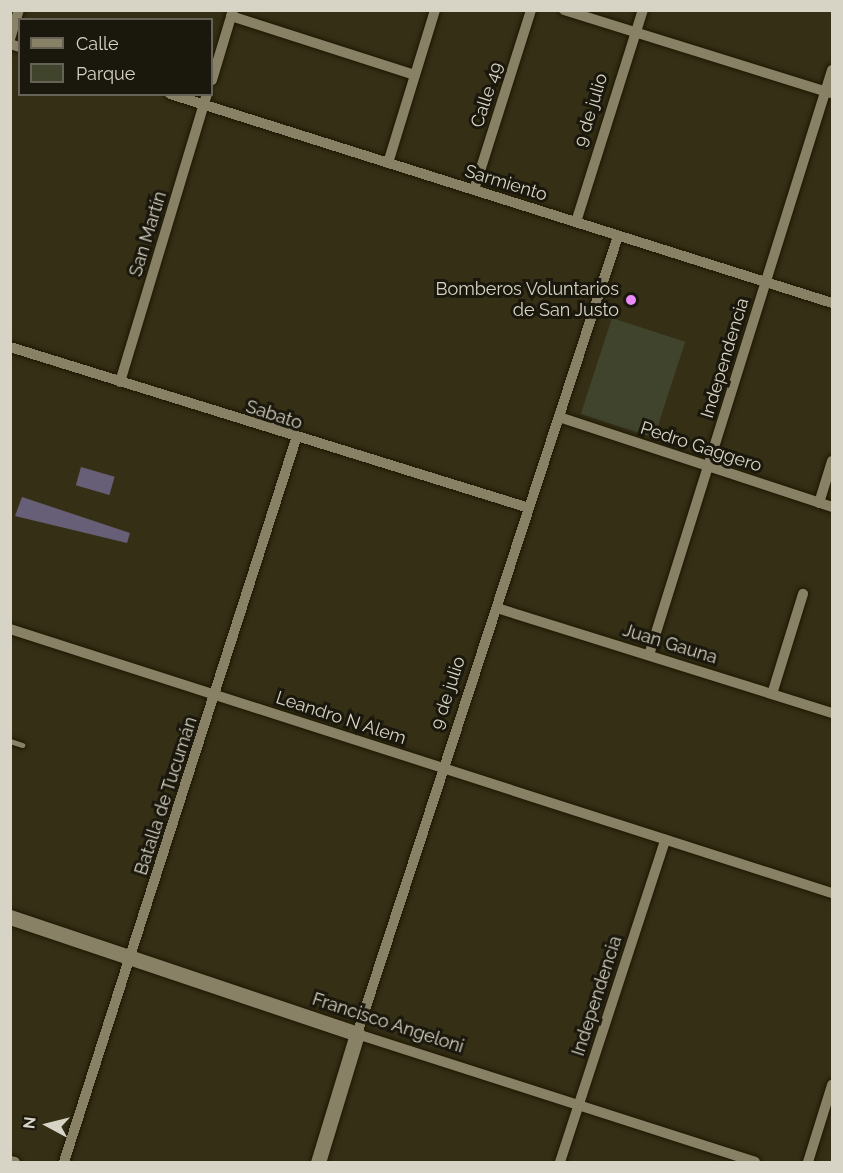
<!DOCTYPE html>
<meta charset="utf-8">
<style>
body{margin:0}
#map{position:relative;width:843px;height:1173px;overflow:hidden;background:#352f16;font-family:Raleway,sans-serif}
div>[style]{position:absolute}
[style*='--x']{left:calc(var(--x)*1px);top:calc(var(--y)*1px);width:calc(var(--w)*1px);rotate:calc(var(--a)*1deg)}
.green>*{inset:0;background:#41442c;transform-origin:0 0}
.building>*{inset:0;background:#675e77;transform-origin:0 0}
.roads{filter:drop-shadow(0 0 2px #1d1700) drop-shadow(0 0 2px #1d1700)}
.lane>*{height:5px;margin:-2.5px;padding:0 2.5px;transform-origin:2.5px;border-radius:2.5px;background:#888165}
.street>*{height:10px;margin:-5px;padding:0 5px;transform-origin:5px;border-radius:5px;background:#888165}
.secondary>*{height:15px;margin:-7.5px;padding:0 7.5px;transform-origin:7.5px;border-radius:7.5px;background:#888165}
.dots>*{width:16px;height:16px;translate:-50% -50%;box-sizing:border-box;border:3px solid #1a170c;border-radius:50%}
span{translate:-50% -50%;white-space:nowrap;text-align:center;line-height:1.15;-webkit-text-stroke:6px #1a170c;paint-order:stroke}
.street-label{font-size:18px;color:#d8d4c5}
.poi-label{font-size:18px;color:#d8d4c5}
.right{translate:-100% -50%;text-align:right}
.frame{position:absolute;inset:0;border:12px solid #d8d4c5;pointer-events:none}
.legend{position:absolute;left:18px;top:18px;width:195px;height:78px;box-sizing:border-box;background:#1a170c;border:2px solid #666356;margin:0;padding:8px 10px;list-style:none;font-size:18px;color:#d8d4c5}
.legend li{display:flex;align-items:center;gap:12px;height:30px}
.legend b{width:30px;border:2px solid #666356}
.north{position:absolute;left:18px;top:1095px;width:60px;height:60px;-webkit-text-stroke:4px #1a170c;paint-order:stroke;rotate:277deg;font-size:16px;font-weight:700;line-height:24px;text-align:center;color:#d8d4c5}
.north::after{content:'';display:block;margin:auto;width:21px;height:27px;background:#d8d4c5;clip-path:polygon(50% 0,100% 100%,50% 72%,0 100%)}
</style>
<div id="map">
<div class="green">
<i style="left:612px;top:318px;width:77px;height:101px;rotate:18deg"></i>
</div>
<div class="building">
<i style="left:81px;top:467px;width:35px;height:19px;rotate:16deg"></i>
<i style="clip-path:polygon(22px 497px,130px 533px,127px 543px,15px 516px)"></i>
</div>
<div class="roads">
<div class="lane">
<i style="--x:10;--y:741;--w:13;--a:18"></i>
</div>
<div class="street">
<i style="--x:564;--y:10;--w:279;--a:17.3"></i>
<i style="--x:231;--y:16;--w:193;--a:17.8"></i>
<i style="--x:10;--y:39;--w:30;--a:-73"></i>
<i style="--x:10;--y:44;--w:10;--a:17"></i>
<i style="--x:212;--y:80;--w:73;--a:-73.3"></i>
<i style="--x:170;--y:94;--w:694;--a:17.52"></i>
<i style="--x:388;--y:163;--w:160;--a:-72.9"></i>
<i style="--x:474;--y:190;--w:189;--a:-72.4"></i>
<i style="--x:576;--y:222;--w:222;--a:-72.5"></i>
<i style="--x:618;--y:236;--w:840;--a:108.11"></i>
<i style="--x:357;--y:1034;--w:418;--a:17.8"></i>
<i style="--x:10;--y:347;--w:543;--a:17.23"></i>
<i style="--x:120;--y:382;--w:301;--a:-73.2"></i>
<i style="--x:559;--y:417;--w:287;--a:18.2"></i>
<i style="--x:819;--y:503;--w:44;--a:-72.8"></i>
<i style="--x:497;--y:608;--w:351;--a:17.4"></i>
<i style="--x:10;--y:629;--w:863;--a:17.81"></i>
<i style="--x:649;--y:655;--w:613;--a:-72.63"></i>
<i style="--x:772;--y:694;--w:105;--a:-72.8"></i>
<i style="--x:10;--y:1161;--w:5;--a:11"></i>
<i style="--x:64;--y:1162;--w:759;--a:-72.21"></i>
<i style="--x:560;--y:1162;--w:339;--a:-71.9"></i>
<i style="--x:808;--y:1162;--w:81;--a:-72.7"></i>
</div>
<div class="secondary">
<i style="--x:10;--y:917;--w:366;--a:18.6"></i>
<i style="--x:357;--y:1034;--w:134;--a:106.9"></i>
</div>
</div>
<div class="dots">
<i style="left:631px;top:300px;background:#ec8cfb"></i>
</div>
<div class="street-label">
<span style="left:487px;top:95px;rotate:-72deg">Calle 49</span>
<span style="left:591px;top:110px;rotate:-73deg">9 de julio</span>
<span style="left:506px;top:183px;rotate:17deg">Sarmiento</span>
<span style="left:148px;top:234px;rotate:-73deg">San Martín</span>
<span style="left:725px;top:358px;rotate:-73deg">Independencia</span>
<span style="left:274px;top:415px;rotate:18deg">Sabato</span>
<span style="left:701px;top:447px;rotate:18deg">Pedro Gaggero</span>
<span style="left:670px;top:644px;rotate:17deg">Juan Gauna</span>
<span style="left:448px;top:693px;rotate:-72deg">9 de julio</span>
<span style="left:341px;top:718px;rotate:18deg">Leandro N Alem</span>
<span style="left:166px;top:796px;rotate:-72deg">Batalla de Tucumán</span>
<span style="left:597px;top:996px;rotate:-72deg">Independencia</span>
<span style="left:388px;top:1023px;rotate:18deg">Francisco Angeloni</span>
</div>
<div class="poi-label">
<span class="right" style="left:619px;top:300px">Bomberos Voluntarios<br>de San Justo</span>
</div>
<div class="frame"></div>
<ul class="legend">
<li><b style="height:8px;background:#888165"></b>Calle</li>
<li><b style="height:16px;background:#41442c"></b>Parque</li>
</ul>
<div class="north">N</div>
</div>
